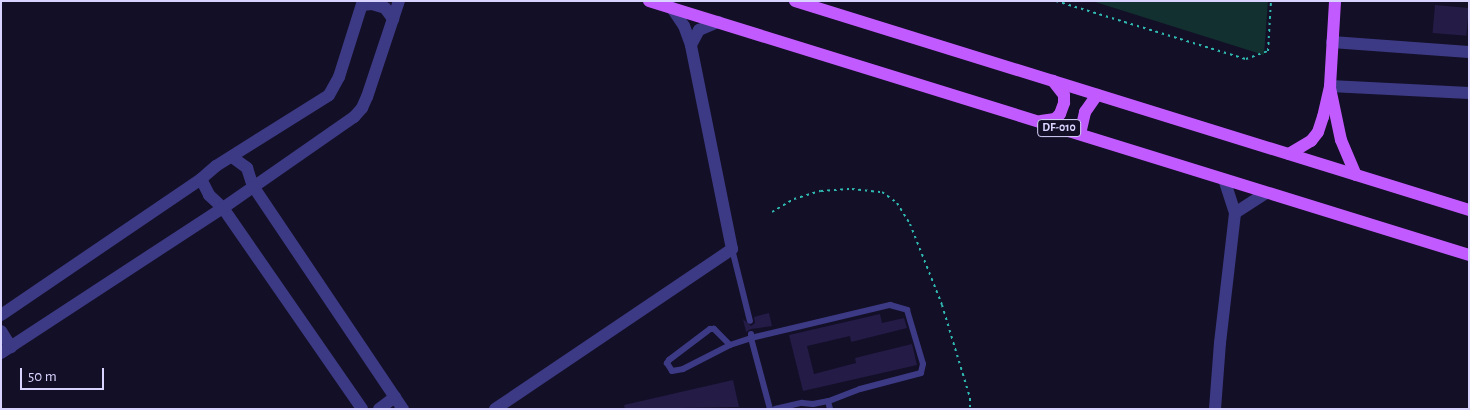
<!DOCTYPE html>
<style>
body{margin:0}
#map{position:relative;width:1470px;height:410px;overflow:hidden;background:#130f26;font-family:"Alegreya Sans",sans-serif}
div>[style]{position:absolute}
[style*='--x']{left:calc(var(--x)*1px);top:calc(var(--y)*1px);width:calc(var(--w)*1px);rotate:calc(var(--a)*1deg)}
.green>*{inset:0;background:#12302f}
.building>*{inset:0;background:#241b47;transform-origin:0 0}
.path>*{height:2px;margin-top:-1px;transform-origin:0;background:repeating-linear-gradient(90deg,#2fb8b0 0 2.5px,transparent 0 6.5px)}
.service>*{height:6px;margin:-3px;padding:0 3px;transform-origin:3px;border-radius:3px;background:#3d3a85}
.minor>*{height:12px;margin:-6px;padding:0 6px;transform-origin:6px;border-radius:6px;background:#3d3a85}
.primary>*{height:12px;margin:-6px;padding:0 6px;transform-origin:6px;border-radius:6px;background:#c25bff}
span{translate:-50% -50%;white-space:nowrap;text-align:center;line-height:1.15;-webkit-text-stroke:4.5px #130f26;paint-order:stroke}
.shield-label span{padding:1px 4px;background:#130f26;border:1px solid;border-radius:4px;-webkit-text-stroke-width:0}
.shield-label{font-size:12px;color:#d9d4ff;font-weight:700}
.frame{position:absolute;inset:0;border:2px solid #d9d4ff;pointer-events:none}
.scale{position:absolute;left:20px;top:368px;width:84px;height:22px;box-sizing:border-box;border:2px solid #d9d4ff;border-top:0;padding-left:6px;font-size:15px;line-height:18px;white-space:nowrap;color:#d9d4ff;-webkit-text-stroke:4px #130f26;paint-order:stroke}
</style>
<div id="map">
<div class="green">
<i style="clip-path:polygon(1092px 1px,1268px 1px,1264px 55px)"></i>
</div>
<div class="building">
<i style="left:1435px;top:5px;width:34px;height:28px;rotate:5deg"></i>
<i style="clip-path:polygon(769px 313px,772px 326px,751px 329px,746px 332px,743px 319px,751px 326px,755px 323px,754px 317px)"></i>
<i style="clip-path:polygon(880px 314px,882px 323px,904px 318px,907px 328px,851px 342px,850px 336px,807px 346px,814px 374px,856px 363px,855px 358px,912px 344px,917px 365px,803px 391px,789px 335px)"></i>
<i style="clip-path:polygon(733px 380px,739px 407px,625px 409px,624px 405px)"></i>
</div>
<div class="path">
<i style="--x:1056;--y:1;--w:199;--a:17"></i>
<i style="--x:1246;--y:59;--w:23;--a:-20"></i>
<i style="--x:1268;--y:51;--w:50;--a:-86.6"></i>
<i style="--x:772;--y:212;--w:26;--a:-31"></i>
<i style="--x:794;--y:199;--w:28;--a:-17"></i>
<i style="--x:821;--y:191;--w:31;--a:-4"></i>
<i style="--x:852;--y:189;--w:30;--a:6"></i>
<i style="--x:882;--y:192;--w:19;--a:36"></i>
<i style="--x:897;--y:203;--w:25;--a:58"></i>
<i style="--x:910;--y:224;--w:87;--a:68.4"></i>
<i style="--x:942;--y:305;--w:97;--a:73.2"></i>
<i style="--x:970;--y:398;--w:11;--a:90"></i>
</div>
<div class="service">
<i style="--x:732;--y:249;--w:74;--a:76"></i>
<i style="--x:730;--y:345;--w:23;--a:-135"></i>
<i style="--x:714;--y:329;--w:4;--a:180"></i>
<i style="--x:710;--y:329;--w:51;--a:142.9"></i>
<i style="--x:669;--y:360;--w:4;--a:124"></i>
<i style="--x:667;--y:363;--w:9;--a:58"></i>
<i style="--x:672;--y:371;--w:11;--a:-10"></i>
<i style="--x:683;--y:369;--w:53;--a:-27.1"></i>
<i style="--x:730;--y:345;--w:22;--a:-18"></i>
<i style="--x:751;--y:338;--w:4;--a:-90"></i>
<i style="--x:770;--y:409;--w:73;--a:-105"></i>
<i style="--x:751;--y:338;--w:143;--a:-13.4"></i>
<i style="--x:890;--y:305;--w:18;--a:16"></i>
<i style="--x:907;--y:310;--w:56;--a:73.5"></i>
<i style="--x:923;--y:364;--w:9;--a:103"></i>
<i style="--x:921;--y:373;--w:63;--a:165.3"></i>
<i style="--x:860;--y:389;--w:34;--a:159"></i>
<i style="--x:775;--y:409;--w:28;--a:-13"></i>
<i style="--x:802;--y:403;--w:11;--a:5"></i>
<i style="--x:813;--y:404;--w:15;--a:-11"></i>
<i style="--x:828;--y:401;--w:8;--a:76"></i>
</div>
<div class="minor">
<i style="--x:362;--y:5;--w:10;--a:-6"></i>
<i style="--x:372;--y:4;--w:14;--a:17"></i>
<i style="--x:385;--y:8;--w:14;--a:54"></i>
<i style="--x:1332;--y:42;--w:137;--a:4.2"></i>
<i style="--x:691;--y:45;--w:17;--a:-62"></i>
<i style="--x:699;--y:30;--w:21;--a:-23"></i>
<i style="--x:1330;--y:86;--w:139;--a:2.9"></i>
<i style="--x:232;--y:157;--w:19;--a:36"></i>
<i style="--x:247;--y:168;--w:19;--a:72"></i>
<i style="--x:253;--y:186;--w:269;--a:56.1"></i>
<i style="--x:201;--y:179;--w:18;--a:63"></i>
<i style="--x:209;--y:195;--w:19;--a:43"></i>
<i style="--x:223;--y:208;--w:244;--a:55.3"></i>
<i style="--x:1235;--y:213;--w:37;--a:-33"></i>
<i style="--x:1;--y:315;--w:242;--a:-34.2"></i>
<i style="--x:201;--y:179;--w:20;--a:-41"></i>
<i style="--x:216;--y:166;--w:133;--a:-32.1"></i>
<i style="--x:329;--y:95;--w:21;--a:-61"></i>
<i style="--x:339;--y:77;--w:80;--a:-72.5"></i>
<i style="--x:1;--y:331;--w:19;--a:58"></i>
<i style="--x:1;--y:353;--w:265;--a:-33.2"></i>
<i style="--x:223;--y:208;--w:160;--a:-34.8"></i>
<i style="--x:354;--y:117;--w:12;--a:-48"></i>
<i style="--x:362;--y:108;--w:12;--a:-66"></i>
<i style="--x:367;--y:97;--w:101;--a:-71.6"></i>
<i style="--x:379;--y:409;--w:20;--a:-37"></i>
<i style="--x:495;--y:409;--w:286;--a:-34"></i>
<i style="--x:732;--y:249;--w:208;--a:-101.4"></i>
<i style="--x:691;--y:45;--w:20;--a:-110"></i>
<i style="--x:684;--y:26;--w:22;--a:-124"></i>
<i style="--x:1215;--y:409;--w:66;--a:-85.7"></i>
<i style="--x:1220;--y:343;--w:131;--a:-83.4"></i>
<i style="--x:1235;--y:213;--w:35;--a:-108"></i>
</div>
<div class="primary">
<i style="--x:649;--y:1;--w:858;--a:17.21"></i>
<i style="--x:795;--y:1;--w:706;--a:17.23"></i>
<i style="--x:1330;--y:88;--w:53;--a:78.1"></i>
<i style="--x:1341;--y:140;--w:38;--a:67"></i>
<i style="--x:1041;--y:121;--w:14;--a:-8"></i>
<i style="--x:1055;--y:119;--w:7;--a:-45"></i>
<i style="--x:1060;--y:114;--w:12;--a:-70"></i>
<i style="--x:1064;--y:103;--w:8;--a:-90"></i>
<i style="--x:1064;--y:95;--w:18;--a:-128"></i>
<i style="--x:1080;--y:134;--w:23;--a:-77"></i>
<i style="--x:1085;--y:112;--w:21;--a:-55"></i>
<i style="--x:1289;--y:154;--w:26;--a:-31"></i>
<i style="--x:1311;--y:141;--w:11;--a:-52"></i>
<i style="--x:1318;--y:132;--w:16;--a:-72"></i>
<i style="--x:1323;--y:117;--w:32;--a:-77"></i>
<i style="--x:1330;--y:86;--w:85;--a:-86.6"></i>
</div>
<div class="shield-label">
<span style="left:1059px;top:128px">DF-010</span>
</div>
<div class="frame"></div>
<div class="scale">50 m</div>
</div>
